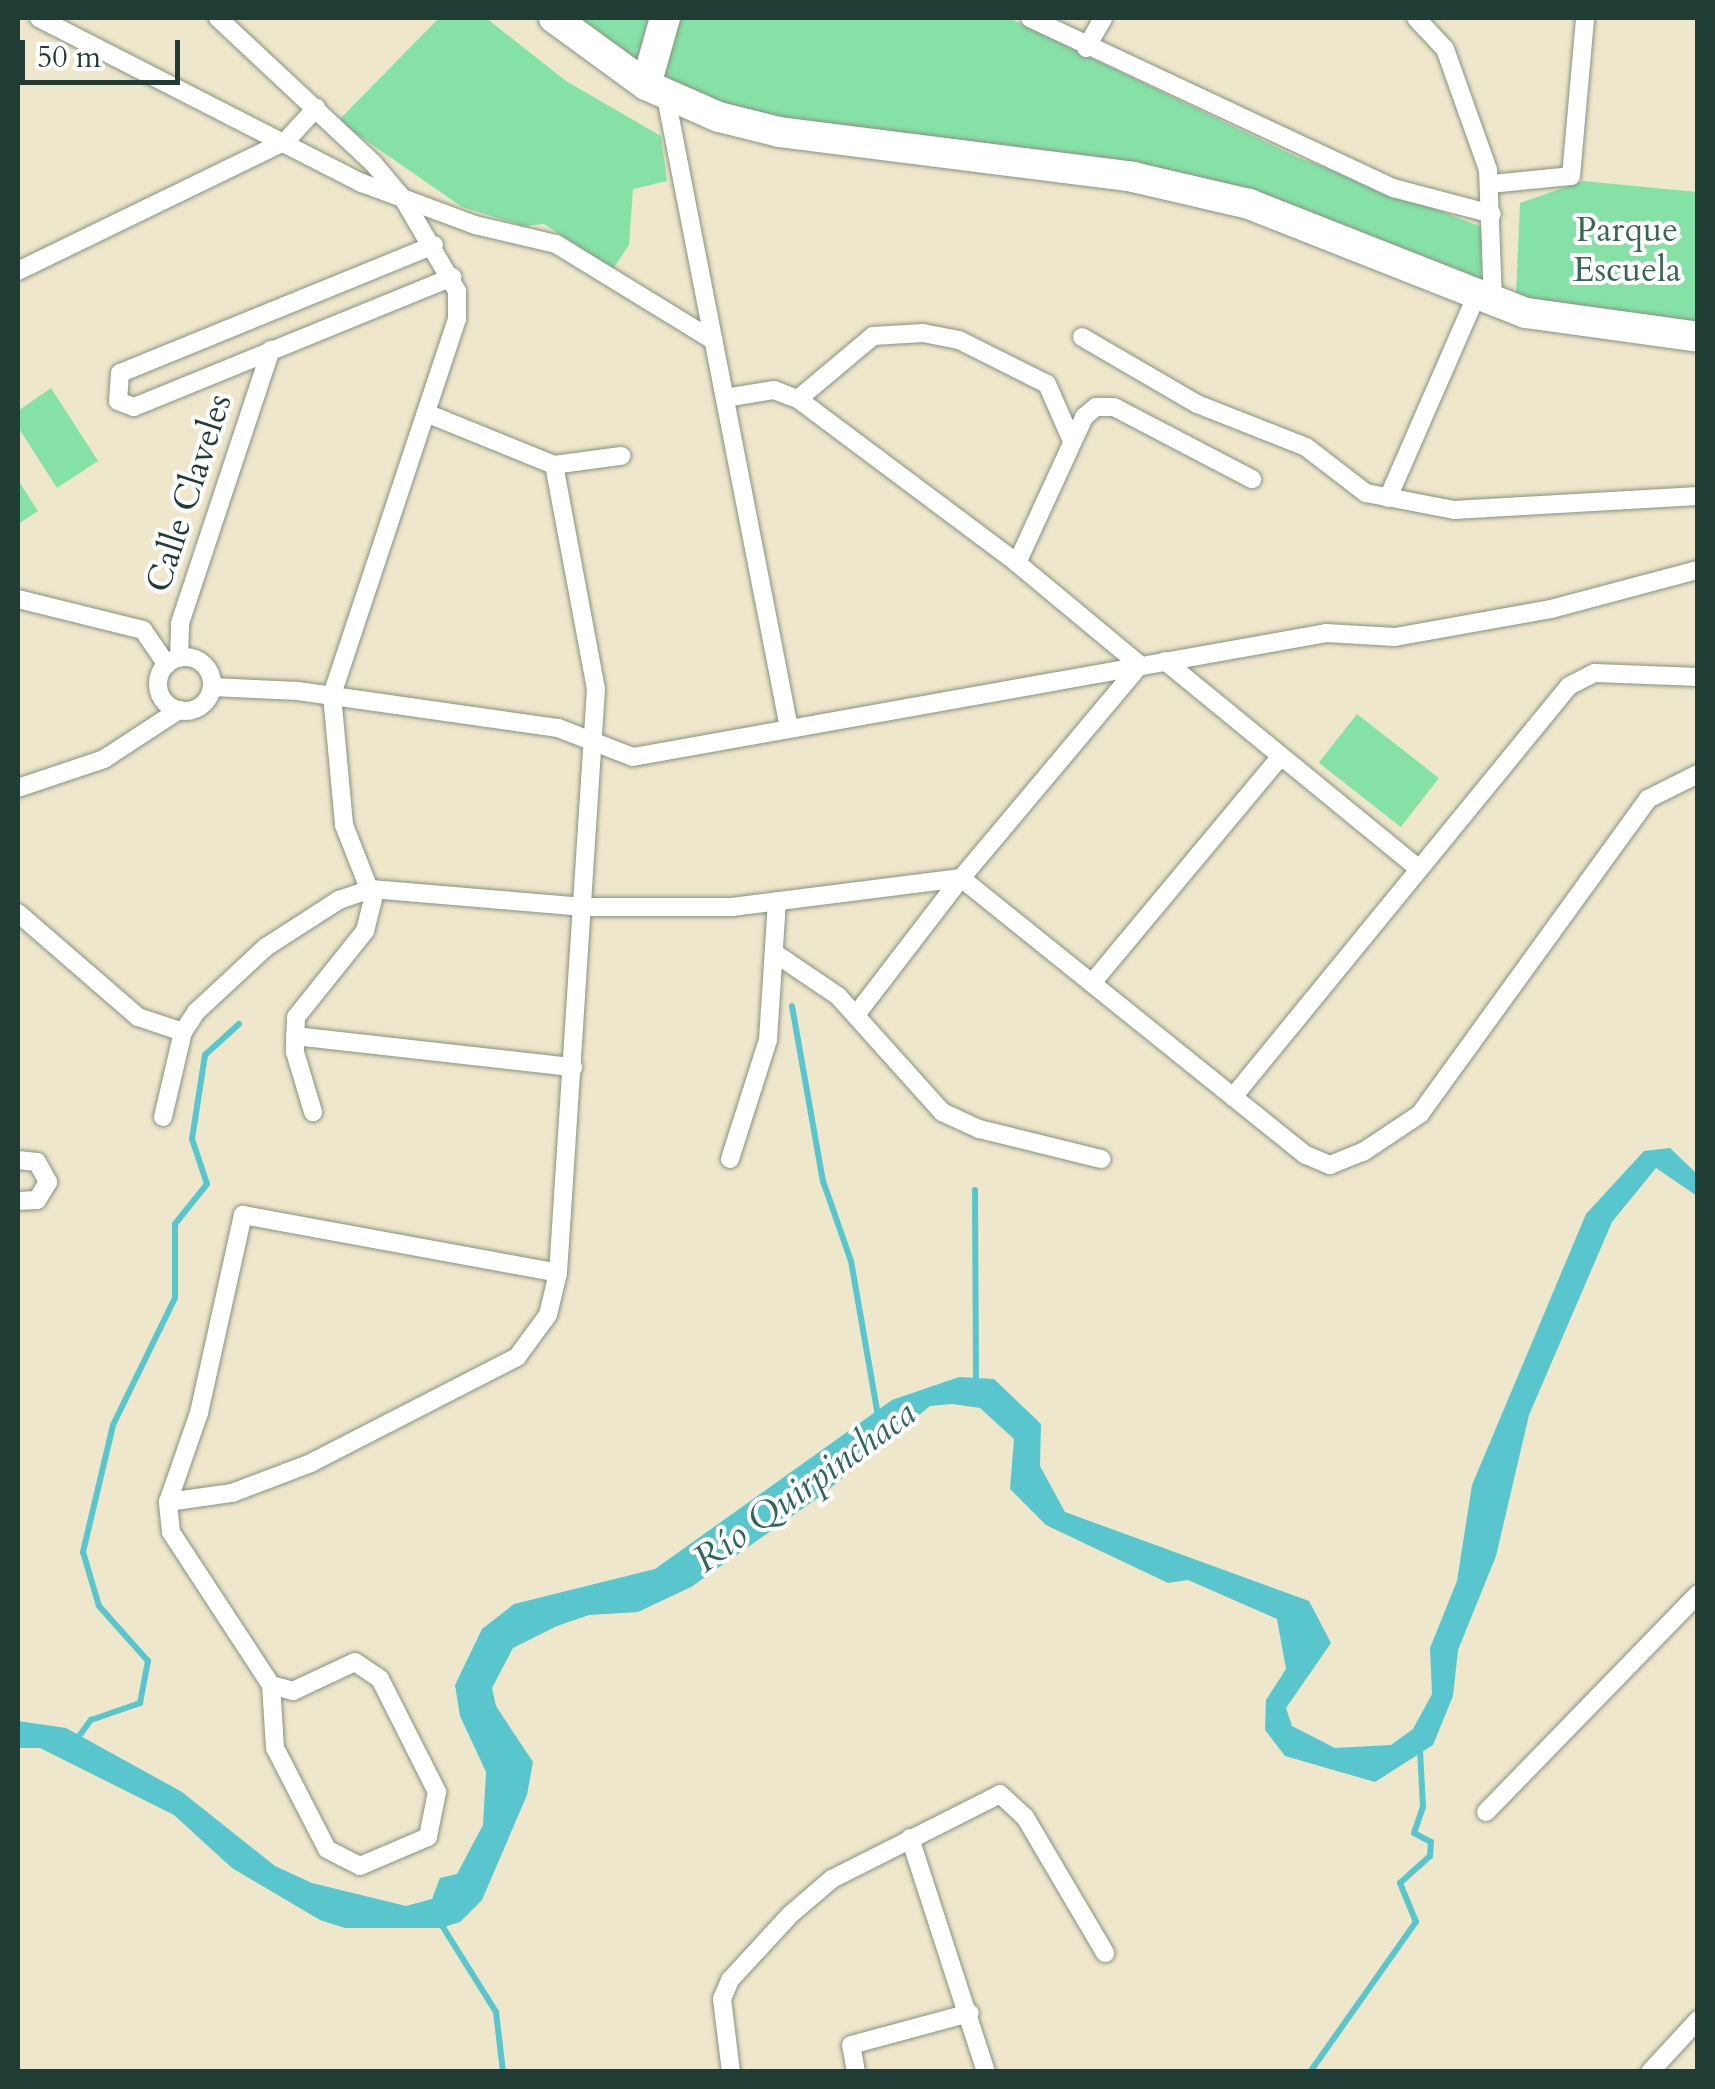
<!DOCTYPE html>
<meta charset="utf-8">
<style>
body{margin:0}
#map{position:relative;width:1715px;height:2089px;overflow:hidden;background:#eee7cb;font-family:Cardo,serif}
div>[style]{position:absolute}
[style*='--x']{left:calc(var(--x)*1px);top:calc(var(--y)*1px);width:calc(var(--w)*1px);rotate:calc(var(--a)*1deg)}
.green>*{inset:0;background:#86e1a7;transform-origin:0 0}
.water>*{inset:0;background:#59c6cd}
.stream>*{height:6px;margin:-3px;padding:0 3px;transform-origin:3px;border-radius:3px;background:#59c6cd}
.roads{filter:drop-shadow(0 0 2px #869280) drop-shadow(0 0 2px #869280)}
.minor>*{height:18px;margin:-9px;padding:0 9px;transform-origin:9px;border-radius:9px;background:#fff}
.minor>.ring{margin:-9px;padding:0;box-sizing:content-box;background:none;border:18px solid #fff;border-radius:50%}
.primary>*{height:30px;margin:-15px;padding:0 15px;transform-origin:15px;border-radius:15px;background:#fff}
span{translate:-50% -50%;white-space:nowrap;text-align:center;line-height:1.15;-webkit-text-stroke:8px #fff;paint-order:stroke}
.park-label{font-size:35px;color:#396651}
.street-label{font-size:35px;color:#1f3d34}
.water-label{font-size:38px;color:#306662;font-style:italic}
.frame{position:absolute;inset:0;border:20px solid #1f3d34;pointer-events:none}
.scale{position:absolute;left:20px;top:40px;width:160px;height:45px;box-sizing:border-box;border:5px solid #1f3d34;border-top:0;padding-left:12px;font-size:30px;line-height:35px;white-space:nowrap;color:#1f3d34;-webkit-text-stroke:8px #fff;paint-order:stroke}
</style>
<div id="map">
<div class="green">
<i style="clip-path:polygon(439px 18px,486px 18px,566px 81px,661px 136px,667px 181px,633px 189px,629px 245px,613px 269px,544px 224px,524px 226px,462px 207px,338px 121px)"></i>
<i style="clip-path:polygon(573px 18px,657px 18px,644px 66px)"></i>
<i style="clip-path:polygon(672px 18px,1009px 18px,1297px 157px,1482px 227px,1481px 280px,1350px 229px,771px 118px,690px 93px,664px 79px,660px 56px)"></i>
<i style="clip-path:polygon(1583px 181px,1697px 192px,1697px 325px,1516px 296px,1520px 203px)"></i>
<i style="clip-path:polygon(51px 388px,98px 461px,57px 488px,18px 427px,18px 411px)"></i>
<i style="clip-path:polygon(18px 480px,38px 511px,18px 524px)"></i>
<i style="left:1357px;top:714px;width:104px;height:62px;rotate:38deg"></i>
</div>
<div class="water">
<i style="clip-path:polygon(1670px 1148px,1697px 1174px,1697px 1196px,1656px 1168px,1612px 1222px,1529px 1415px,1496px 1556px,1458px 1650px,1453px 1696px,1433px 1745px,1375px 1782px,1285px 1756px,1265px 1730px,1266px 1700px,1286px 1669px,1277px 1619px,1188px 1580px,1168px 1583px,1046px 1525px,1010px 1489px,1014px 1439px,980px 1408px,952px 1404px,930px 1406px,822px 1495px,691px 1587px,638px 1612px,589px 1615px,557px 1626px,513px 1648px,492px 1688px,496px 1706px,533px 1762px,527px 1795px,482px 1900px,460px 1922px,441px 1928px,345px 1928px,320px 1920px,232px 1868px,174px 1815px,40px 1748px,18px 1748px,18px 1721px,66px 1728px,182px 1792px,275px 1866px,312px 1883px,406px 1906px,432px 1899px,440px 1878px,457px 1874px,483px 1825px,486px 1772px,460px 1716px,455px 1685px,482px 1629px,514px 1604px,655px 1569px,892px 1400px,959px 1377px,994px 1379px,1041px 1424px,1040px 1466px,1065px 1512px,1309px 1601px,1331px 1643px,1286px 1708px,1292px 1726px,1335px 1748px,1391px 1745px,1413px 1729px,1432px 1694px,1430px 1648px,1457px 1581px,1472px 1485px,1586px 1214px,1644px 1151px)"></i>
</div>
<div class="stream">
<i style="--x:792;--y:1006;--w:178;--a:80"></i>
<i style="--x:823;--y:1181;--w:85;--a:70.7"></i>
<i style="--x:851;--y:1261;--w:156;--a:80.1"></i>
<i style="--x:975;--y:1190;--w:194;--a:89.7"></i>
<i style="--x:77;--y:1739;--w:24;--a:-54"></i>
<i style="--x:91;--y:1720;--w:52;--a:-19.1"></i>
<i style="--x:140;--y:1703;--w:43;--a:-79.2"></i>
<i style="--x:148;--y:1661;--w:74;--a:-131.7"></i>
<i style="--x:99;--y:1606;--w:56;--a:-106.5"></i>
<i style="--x:83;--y:1552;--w:130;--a:-76.7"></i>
<i style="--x:113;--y:1425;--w:141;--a:-64"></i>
<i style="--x:175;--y:1298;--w:74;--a:-90"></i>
<i style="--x:175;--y:1224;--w:51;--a:-51.3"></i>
<i style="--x:207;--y:1184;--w:47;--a:-108.4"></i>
<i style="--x:192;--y:1139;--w:85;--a:-81.2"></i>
<i style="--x:205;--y:1055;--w:46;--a:-42.4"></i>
<i style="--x:441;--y:1924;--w:104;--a:58"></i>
<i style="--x:496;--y:2012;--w:60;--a:83.3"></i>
<i style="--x:1310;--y:2072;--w:184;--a:-54.8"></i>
<i style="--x:1416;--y:1922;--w:42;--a:-112.3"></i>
<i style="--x:1400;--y:1883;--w:40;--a:-42"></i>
<i style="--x:1430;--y:1856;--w:14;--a:-86"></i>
<i style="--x:1431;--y:1842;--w:19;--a:-152"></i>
<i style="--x:1414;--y:1833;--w:28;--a:-71"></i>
<i style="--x:1423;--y:1807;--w:57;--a:-93"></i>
</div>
<div class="roads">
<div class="minor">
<i style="--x:39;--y:18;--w:363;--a:27.1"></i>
<i style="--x:362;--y:183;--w:121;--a:20.4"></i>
<i style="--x:475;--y:225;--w:83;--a:13.2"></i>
<i style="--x:556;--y:244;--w:185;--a:31.5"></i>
<i style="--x:218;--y:18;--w:212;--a:43.1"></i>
<i style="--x:373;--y:163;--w:48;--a:50"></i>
<i style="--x:404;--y:200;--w:105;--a:59.8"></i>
<i style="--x:457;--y:291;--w:28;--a:90"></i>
<i style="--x:457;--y:319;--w:396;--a:108.4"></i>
<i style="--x:332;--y:695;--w:131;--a:84.7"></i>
<i style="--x:344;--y:825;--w:79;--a:68.6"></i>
<i style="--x:373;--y:899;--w:33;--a:104"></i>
<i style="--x:365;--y:931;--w:110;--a:128.7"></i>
<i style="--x:296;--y:1017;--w:35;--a:92"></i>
<i style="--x:295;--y:1052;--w:63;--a:73.3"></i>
<i style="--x:1030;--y:18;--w:401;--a:25.1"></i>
<i style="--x:1393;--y:188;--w:102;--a:14.7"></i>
<i style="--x:1416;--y:18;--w:42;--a:46.9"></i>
<i style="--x:1445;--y:49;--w:128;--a:70.4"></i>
<i style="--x:1488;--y:170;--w:130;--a:87.8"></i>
<i style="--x:1086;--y:48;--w:34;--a:-60"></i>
<i style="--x:666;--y:97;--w:643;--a:78.97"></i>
<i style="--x:1491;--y:184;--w:80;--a:-5.7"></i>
<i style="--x:1571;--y:176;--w:159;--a:-84.9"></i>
<i style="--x:434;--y:245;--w:339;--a:157.8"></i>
<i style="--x:120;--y:373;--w:28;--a:94"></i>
<i style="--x:118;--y:401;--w:17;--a:21"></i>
<i style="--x:134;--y:407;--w:344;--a:-22.2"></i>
<i style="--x:18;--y:271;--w:298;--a:-25.9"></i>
<i style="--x:286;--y:141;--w:45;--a:-47.7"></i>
<i style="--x:1082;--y:337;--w:133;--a:30.2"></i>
<i style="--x:1197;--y:404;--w:117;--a:21.5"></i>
<i style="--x:1306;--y:447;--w:76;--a:37.5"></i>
<i style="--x:1366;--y:493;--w:90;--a:10.9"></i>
<i style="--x:1454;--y:510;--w:244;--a:-3.3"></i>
<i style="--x:725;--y:398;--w:50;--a:-9.3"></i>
<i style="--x:774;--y:390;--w:26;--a:21"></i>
<i style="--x:798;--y:399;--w:274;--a:36.8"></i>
<i style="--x:1017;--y:563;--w:160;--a:39.7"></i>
<i style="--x:1140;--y:665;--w:278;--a:130"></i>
<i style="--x:961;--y:878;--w:442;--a:38.8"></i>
<i style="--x:1306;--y:1155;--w:26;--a:23"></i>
<i style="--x:1330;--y:1165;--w:35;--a:-22"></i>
<i style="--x:1363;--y:1152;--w:69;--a:-33.7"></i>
<i style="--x:1420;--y:1114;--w:389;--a:-54.1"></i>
<i style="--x:1648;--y:799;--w:56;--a:-26.6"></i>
<i style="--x:798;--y:399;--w:98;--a:-40"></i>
<i style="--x:873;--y:336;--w:50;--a:-3.4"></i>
<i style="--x:923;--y:333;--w:37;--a:11"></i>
<i style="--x:959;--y:340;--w:98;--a:26.6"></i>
<i style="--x:1047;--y:384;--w:62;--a:66.3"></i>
<i style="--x:554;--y:465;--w:68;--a:-7.7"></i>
<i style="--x:1388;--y:498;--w:223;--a:-66.4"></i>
<i style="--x:1017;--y:563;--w:161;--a:-65.3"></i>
<i style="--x:1084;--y:417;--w:16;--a:-40"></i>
<i style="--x:1096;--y:407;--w:18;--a:0"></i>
<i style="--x:1114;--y:407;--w:156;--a:27.6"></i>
<i style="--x:18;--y:599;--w:129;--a:13.9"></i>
<i style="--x:143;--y:630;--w:42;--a:55.6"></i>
<i class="ring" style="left:158px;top:657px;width:36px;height:36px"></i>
<i style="--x:179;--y:658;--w:35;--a:-88"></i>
<i style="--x:180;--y:623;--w:288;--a:-71.6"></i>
<i style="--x:1165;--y:661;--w:328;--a:39.3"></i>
<i style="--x:212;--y:687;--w:86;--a:2.7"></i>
<i style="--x:298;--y:691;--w:263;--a:8.1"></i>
<i style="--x:558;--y:728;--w:80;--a:21.1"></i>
<i style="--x:633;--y:757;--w:704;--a:-10.14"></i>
<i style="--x:1326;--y:633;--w:69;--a:3.3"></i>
<i style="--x:1395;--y:637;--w:158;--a:-10.2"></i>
<i style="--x:1551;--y:609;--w:152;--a:-14.9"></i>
<i style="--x:18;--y:788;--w:91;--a:-18.6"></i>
<i style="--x:104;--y:759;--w:90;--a:-33.2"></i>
<i style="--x:18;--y:913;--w:159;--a:40.9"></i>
<i style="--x:138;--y:1017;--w:47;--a:18.4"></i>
<i style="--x:776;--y:954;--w:75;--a:34.1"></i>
<i style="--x:838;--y:996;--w:156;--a:48.1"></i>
<i style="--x:942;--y:1112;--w:41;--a:24.7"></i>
<i style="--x:979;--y:1129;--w:126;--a:13.8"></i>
<i style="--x:1092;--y:983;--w:295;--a:-50.2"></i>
<i style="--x:295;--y:1036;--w:280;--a:6.4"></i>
<i style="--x:1233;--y:1097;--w:531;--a:-50.73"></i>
<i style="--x:1569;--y:686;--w:29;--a:-27"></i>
<i style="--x:1595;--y:673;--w:103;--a:2.2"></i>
<i style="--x:163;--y:1117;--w:87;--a:-76.8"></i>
<i style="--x:183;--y:1032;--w:24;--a:-57"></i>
<i style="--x:196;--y:1012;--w:96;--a:-42.9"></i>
<i style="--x:266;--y:947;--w:87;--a:-32.8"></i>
<i style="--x:339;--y:900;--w:34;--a:-19"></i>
<i style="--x:371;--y:889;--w:214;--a:4.8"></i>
<i style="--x:584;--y:907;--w:148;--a:0"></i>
<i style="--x:732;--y:907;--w:231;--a:-7.2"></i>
<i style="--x:961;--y:878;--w:173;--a:127.5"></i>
<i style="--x:730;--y:1159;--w:125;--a:-72.3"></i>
<i style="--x:768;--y:1040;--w:139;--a:-86.3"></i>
<i style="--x:18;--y:1160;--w:19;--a:6"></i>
<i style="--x:37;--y:1162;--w:23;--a:61"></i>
<i style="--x:48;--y:1182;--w:21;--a:121"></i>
<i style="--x:37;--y:1200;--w:19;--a:177"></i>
<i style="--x:168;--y:1502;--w:65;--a:-8"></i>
<i style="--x:232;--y:1493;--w:85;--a:-20.8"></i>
<i style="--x:311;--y:1463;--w:232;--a:-27.2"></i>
<i style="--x:517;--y:1357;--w:52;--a:-53.6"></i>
<i style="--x:548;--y:1315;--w:43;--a:-76.6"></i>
<i style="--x:558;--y:1273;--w:585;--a:-86.28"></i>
<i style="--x:596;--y:689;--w:228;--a:-100.6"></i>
<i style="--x:554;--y:465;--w:138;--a:-157.9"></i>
<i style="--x:271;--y:1685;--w:23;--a:15"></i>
<i style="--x:293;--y:1691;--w:68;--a:-25.1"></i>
<i style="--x:355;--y:1662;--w:30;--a:34"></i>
<i style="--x:380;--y:1679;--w:127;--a:63.2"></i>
<i style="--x:437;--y:1792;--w:46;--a:101.3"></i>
<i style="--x:428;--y:1837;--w:74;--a:156.9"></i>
<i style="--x:360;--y:1866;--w:37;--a:-153"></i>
<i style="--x:327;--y:1849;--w:114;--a:-117.2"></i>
<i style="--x:275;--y:1748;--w:63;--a:-93.6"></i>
<i style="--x:271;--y:1685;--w:183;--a:-123.2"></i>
<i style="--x:171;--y:1532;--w:30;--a:-96"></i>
<i style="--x:168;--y:1502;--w:94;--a:-70.8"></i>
<i style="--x:199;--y:1413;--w:203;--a:-77.5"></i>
<i style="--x:243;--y:1215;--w:320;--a:10.4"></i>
<i style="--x:1486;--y:1812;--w:304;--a:-45.8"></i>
<i style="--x:910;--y:1838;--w:246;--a:72"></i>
<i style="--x:731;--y:2072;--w:74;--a:-97"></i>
<i style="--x:722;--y:1999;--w:21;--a:-67"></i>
<i style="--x:730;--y:1980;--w:90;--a:-47.3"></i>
<i style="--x:791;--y:1914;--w:54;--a:-40.5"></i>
<i style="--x:832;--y:1879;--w:188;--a:-26.8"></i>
<i style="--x:1000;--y:1794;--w:34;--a:43"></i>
<i style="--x:1025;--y:1817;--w:158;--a:59.5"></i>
<i style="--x:856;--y:2072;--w:27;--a:-100"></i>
<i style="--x:851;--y:2045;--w:123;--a:-15.1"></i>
<i style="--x:1650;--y:2072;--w:71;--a:-47.3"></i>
</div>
<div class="primary">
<i style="--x:554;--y:18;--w:114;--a:36.1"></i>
<i style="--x:646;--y:85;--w:80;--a:23.7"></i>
<i style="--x:719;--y:117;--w:62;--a:14"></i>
<i style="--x:779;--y:132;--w:357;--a:7.2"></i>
<i style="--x:1133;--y:177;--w:119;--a:13.1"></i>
<i style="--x:1249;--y:204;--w:298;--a:21.5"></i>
<i style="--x:1526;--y:313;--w:174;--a:7.9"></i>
<i style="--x:646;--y:85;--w:70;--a:-74.2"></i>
</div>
</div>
<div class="park-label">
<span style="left:1627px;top:250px">Parque<br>Escuela</span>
</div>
<div class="street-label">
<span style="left:189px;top:493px;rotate:-72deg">Calle Claveles</span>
</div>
<div class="water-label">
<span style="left:805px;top:1487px;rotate:-36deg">Río Quirpinchaca</span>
</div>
<div class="frame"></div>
<div class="scale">50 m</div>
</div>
